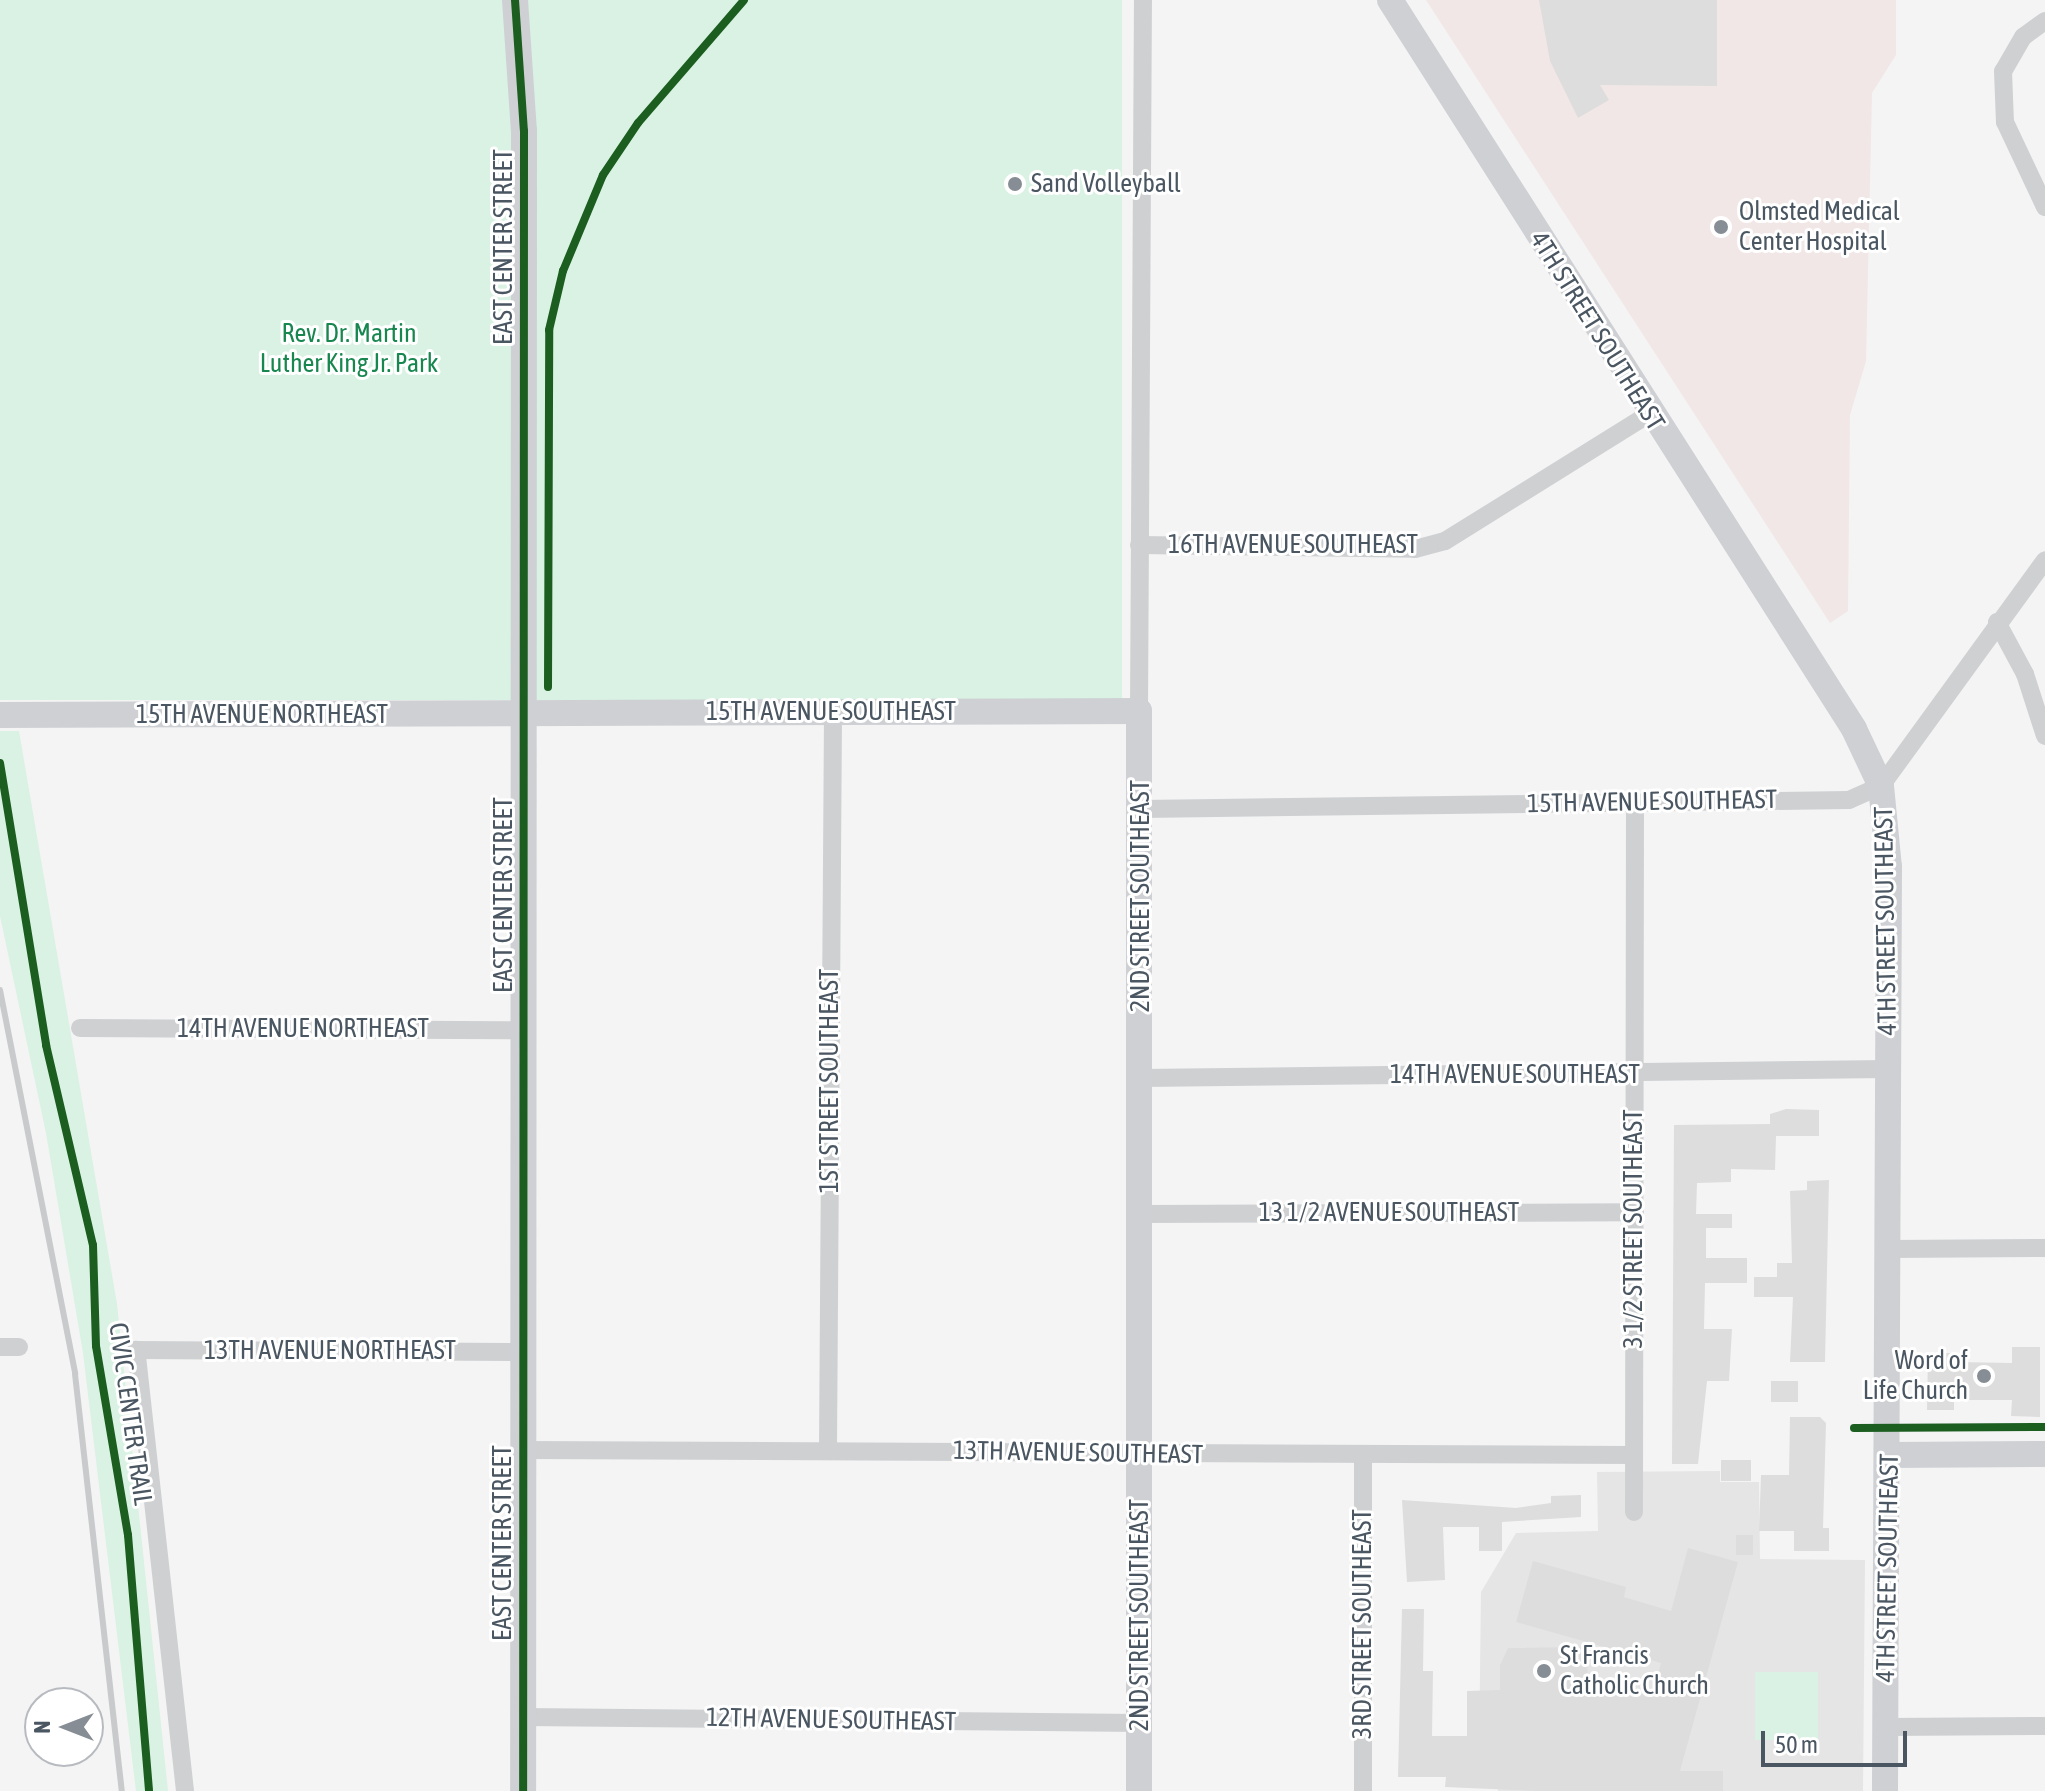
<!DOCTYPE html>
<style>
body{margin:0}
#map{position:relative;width:2045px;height:1791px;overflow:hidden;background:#f4f4f4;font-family:"Asap Condensed",sans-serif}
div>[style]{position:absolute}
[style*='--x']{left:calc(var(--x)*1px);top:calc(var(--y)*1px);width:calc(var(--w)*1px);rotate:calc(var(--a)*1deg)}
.education>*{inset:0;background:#e6e5e6}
.medical>*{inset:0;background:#f1e7e6}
.green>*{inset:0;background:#d9f2e3;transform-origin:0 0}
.building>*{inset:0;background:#ddddde;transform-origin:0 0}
.street>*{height:18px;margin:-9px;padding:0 9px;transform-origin:9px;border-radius:9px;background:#ced0d2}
.secondary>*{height:26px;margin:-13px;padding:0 13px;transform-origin:13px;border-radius:13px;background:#ced0d4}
.rail>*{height:6px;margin:-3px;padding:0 3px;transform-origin:3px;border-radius:3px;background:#c9cacc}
.cycleway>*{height:8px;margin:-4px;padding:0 4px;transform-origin:4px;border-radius:4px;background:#1b5e20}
.dots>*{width:22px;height:22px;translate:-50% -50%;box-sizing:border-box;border:4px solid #fff;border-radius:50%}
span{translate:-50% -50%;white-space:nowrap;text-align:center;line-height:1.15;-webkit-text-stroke:6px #fff;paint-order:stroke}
.poi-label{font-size:26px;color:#4a5661}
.left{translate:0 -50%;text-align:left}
.right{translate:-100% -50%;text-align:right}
.street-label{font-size:26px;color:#4a5661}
.park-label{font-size:26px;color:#17864f}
.north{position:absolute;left:24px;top:1687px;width:80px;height:80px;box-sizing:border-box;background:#fff;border:2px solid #b7bbc0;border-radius:50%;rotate:270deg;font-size:22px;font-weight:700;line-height:32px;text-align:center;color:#4a5661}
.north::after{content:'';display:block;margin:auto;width:28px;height:36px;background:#868d94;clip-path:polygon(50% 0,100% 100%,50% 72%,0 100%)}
.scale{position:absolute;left:1761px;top:1731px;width:146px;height:36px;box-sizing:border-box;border:4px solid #4a5661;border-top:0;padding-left:10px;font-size:24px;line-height:28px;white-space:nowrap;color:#4a5661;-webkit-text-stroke:6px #fff;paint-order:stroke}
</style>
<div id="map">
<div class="education">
<i style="clip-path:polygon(1720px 1471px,1720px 1482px,1759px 1482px,1760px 1559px,1865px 1560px,1863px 1791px,1498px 1791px,1497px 1765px,1479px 1756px,1481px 1592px,1516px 1533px,1598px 1531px,1597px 1472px)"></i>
</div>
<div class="medical">
<i style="clip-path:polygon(1426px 0,1896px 0,1896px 55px,1872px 93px,1866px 361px,1850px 415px,1848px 611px,1830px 623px)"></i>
</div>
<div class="green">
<i style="left:0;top:0;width:1122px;height:700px"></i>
<i style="clip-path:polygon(0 731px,19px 731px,117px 1304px,168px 1791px,136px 1791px,83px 1353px,46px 1133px,0 916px)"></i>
<i style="left:1755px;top:1672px;width:63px;height:68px"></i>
</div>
<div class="building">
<i style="clip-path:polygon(1539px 0,1717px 0,1717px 86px,1600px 85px,1609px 100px,1578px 118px,1550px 61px)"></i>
<i style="clip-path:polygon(1786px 1109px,1819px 1110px,1819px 1136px,1776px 1136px,1775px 1170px,1731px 1169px,1731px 1182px,1697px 1183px,1696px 1214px,1732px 1214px,1732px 1228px,1706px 1228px,1706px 1258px,1747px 1258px,1747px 1283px,1705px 1283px,1704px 1329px,1732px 1329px,1729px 1381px,1707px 1381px,1698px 1464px,1672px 1464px,1674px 1125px,1770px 1124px,1770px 1114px)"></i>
<i style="clip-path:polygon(1829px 1180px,1825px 1362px,1790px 1362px,1793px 1297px,1754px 1297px,1754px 1277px,1777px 1277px,1777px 1263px,1792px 1263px,1790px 1191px,1807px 1190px,1807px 1181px)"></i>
<i style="clip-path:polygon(2012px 1347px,2040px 1347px,2040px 1417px,2011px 1416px,2012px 1400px,1954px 1400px,1954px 1410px,1927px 1410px,1928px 1353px,1955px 1353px,1955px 1362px,2012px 1363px)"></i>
<i style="left:1771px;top:1381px;width:27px;height:21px"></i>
<i style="clip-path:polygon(1790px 1417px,1820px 1417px,1826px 1423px,1823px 1528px,1829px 1528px,1829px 1551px,1794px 1551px,1794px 1531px,1759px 1531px,1761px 1475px,1789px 1475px)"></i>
<i style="left:1721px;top:1460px;width:30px;height:21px"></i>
<i style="clip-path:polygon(1581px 1495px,1581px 1517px,1502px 1522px,1502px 1551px,1479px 1551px,1479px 1527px,1443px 1527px,1445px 1580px,1407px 1582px,1402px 1500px,1516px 1508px,1551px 1503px,1551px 1496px)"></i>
<i style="left:1736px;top:1535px;width:17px;height:20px"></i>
<i style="clip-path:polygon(1688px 1548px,1738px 1562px,1680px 1771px,1723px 1771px,1723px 1791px,1535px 1791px,1445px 1787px,1446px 1777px,1398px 1777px,1402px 1609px,1424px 1609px,1423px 1671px,1433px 1671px,1432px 1736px,1467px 1736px,1467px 1691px,1500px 1690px,1500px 1665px,1508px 1648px,1587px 1647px,1588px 1693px,1653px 1692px,1661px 1663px,1516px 1622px,1533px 1561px,1626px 1587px,1624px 1597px,1671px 1611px)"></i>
</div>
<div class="street">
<i style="--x:2045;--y:21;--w:27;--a:144"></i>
<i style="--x:2023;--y:37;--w:39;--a:120"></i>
<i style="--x:2003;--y:71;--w:51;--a:87.8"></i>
<i style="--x:2005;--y:122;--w:94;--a:64.8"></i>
<i style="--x:1139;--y:545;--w:276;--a:0.8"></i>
<i style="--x:1415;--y:549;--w:31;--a:-15"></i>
<i style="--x:1445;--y:541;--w:240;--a:-31.9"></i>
<i style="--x:1997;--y:622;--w:59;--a:61.7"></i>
<i style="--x:2025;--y:674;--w:65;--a:72.1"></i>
<i style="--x:1139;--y:711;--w:711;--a:-89.68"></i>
<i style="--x:1141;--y:809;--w:708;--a:-0.73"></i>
<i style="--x:1849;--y:800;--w:35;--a:-24"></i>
<i style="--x:1881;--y:786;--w:279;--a:-54"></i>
<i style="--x:80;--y:1028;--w:445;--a:0.3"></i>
<i style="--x:1142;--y:1078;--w:746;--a:-0.69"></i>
<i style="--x:1143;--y:1214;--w:492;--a:-0.2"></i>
<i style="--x:1889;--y:1249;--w:156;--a:-0.4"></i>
<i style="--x:0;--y:1347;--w:19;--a:0"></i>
<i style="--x:828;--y:1449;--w:737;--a:-89.61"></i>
<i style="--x:522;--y:1450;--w:1111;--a:0.26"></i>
<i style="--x:1363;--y:1457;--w:334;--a:90"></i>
<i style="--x:1634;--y:1512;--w:709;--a:-89.92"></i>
<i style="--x:523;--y:1717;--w:616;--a:0.56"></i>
<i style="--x:1886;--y:1727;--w:159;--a:-0.4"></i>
<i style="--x:185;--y:1791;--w:444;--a:-96.3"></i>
<i style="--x:136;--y:1350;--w:387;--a:0.3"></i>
</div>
<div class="secondary">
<i style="--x:515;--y:0;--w:131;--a:86.1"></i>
<i style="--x:524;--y:131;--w:1660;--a:90.03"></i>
<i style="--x:1390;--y:0;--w:864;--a:57.52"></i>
<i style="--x:1854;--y:729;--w:63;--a:64.7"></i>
<i style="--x:1881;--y:786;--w:81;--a:84.4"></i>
<i style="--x:1889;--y:867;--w:924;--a:90.25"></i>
<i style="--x:0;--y:715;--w:1139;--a:-0.2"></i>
<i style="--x:1139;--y:711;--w:1080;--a:90"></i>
<i style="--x:1889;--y:1455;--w:156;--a:-0.4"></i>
</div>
<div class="rail">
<i style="--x:0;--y:990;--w:391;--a:78.9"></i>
<i style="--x:75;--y:1374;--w:420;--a:83.6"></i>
</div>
<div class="cycleway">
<i style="--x:515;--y:0;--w:131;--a:86.1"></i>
<i style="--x:524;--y:131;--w:1660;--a:90.03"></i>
<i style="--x:548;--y:687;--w:357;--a:-89.8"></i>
<i style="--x:549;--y:330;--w:61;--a:-76.7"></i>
<i style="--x:563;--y:271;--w:104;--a:-67.4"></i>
<i style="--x:603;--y:175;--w:63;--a:-56.1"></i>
<i style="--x:638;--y:123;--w:162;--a:-49.2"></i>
<i style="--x:0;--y:763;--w:286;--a:80.7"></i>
<i style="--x:46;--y:1045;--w:205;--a:76.8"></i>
<i style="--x:93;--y:1245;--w:101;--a:88.3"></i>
<i style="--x:96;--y:1346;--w:192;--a:80.4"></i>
<i style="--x:128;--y:1535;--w:257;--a:85.3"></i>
<i style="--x:1854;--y:1428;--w:191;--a:-0.3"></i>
</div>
<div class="dots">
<i style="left:1015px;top:184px;background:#868d94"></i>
<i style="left:1721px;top:227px;background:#868d94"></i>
<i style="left:1984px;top:1376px;background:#868d94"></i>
<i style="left:1544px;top:1671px;background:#868d94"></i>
</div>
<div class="poi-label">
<span class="left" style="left:1031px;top:184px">Sand Volleyball</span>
<span class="left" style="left:1739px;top:227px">Olmsted Medical<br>Center Hospital</span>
<span class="right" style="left:1968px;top:1376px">Word of<br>Life Church</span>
<span class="left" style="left:1560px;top:1671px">St Francis<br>Catholic Church</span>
</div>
<div class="street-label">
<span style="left:504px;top:247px;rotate:-90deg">EAST CENTER STREET</span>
<span style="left:1597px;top:331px;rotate:58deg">4TH STREET SOUTHEAST</span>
<span style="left:1293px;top:545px">16TH AVENUE SOUTHEAST</span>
<span style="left:831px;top:712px">15TH AVENUE SOUTHEAST</span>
<span style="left:262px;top:715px">15TH AVENUE NORTHEAST</span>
<span style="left:1652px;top:802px;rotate:-1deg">15TH AVENUE SOUTHEAST</span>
<span style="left:504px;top:895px;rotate:-90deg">EAST CENTER STREET</span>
<span style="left:1141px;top:896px;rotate:-90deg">2ND STREET SOUTHEAST</span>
<span style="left:1886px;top:921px;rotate:-91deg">4TH STREET SOUTHEAST</span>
<span style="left:303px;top:1029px">14TH AVENUE NORTHEAST</span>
<span style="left:1515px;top:1075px">14TH AVENUE SOUTHEAST</span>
<span style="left:830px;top:1081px;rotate:-90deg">1ST STREET SOUTHEAST</span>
<span style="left:1389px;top:1213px">13 1/2 AVENUE SOUTHEAST</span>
<span style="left:1634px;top:1229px;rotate:-90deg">3 1/2 STREET SOUTHEAST</span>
<span style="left:330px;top:1351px">13TH AVENUE NORTHEAST</span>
<span style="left:130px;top:1414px;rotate:82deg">CIVIC CENTER TRAIL</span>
<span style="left:1078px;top:1453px;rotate:1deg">13TH AVENUE SOUTHEAST</span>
<span style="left:503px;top:1543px;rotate:-90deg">EAST CENTER STREET</span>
<span style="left:1888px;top:1568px;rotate:-89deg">4TH STREET SOUTHEAST</span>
<span style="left:1140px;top:1615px;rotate:-90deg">2ND STREET SOUTHEAST</span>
<span style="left:1363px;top:1624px;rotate:-90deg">3RD STREET SOUTHEAST</span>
<span style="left:831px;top:1720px;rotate:1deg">12TH AVENUE SOUTHEAST</span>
</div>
<div class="park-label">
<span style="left:349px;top:349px">Rev. Dr. Martin<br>Luther King Jr. Park</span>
</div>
<div class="north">N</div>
<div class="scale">50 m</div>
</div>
